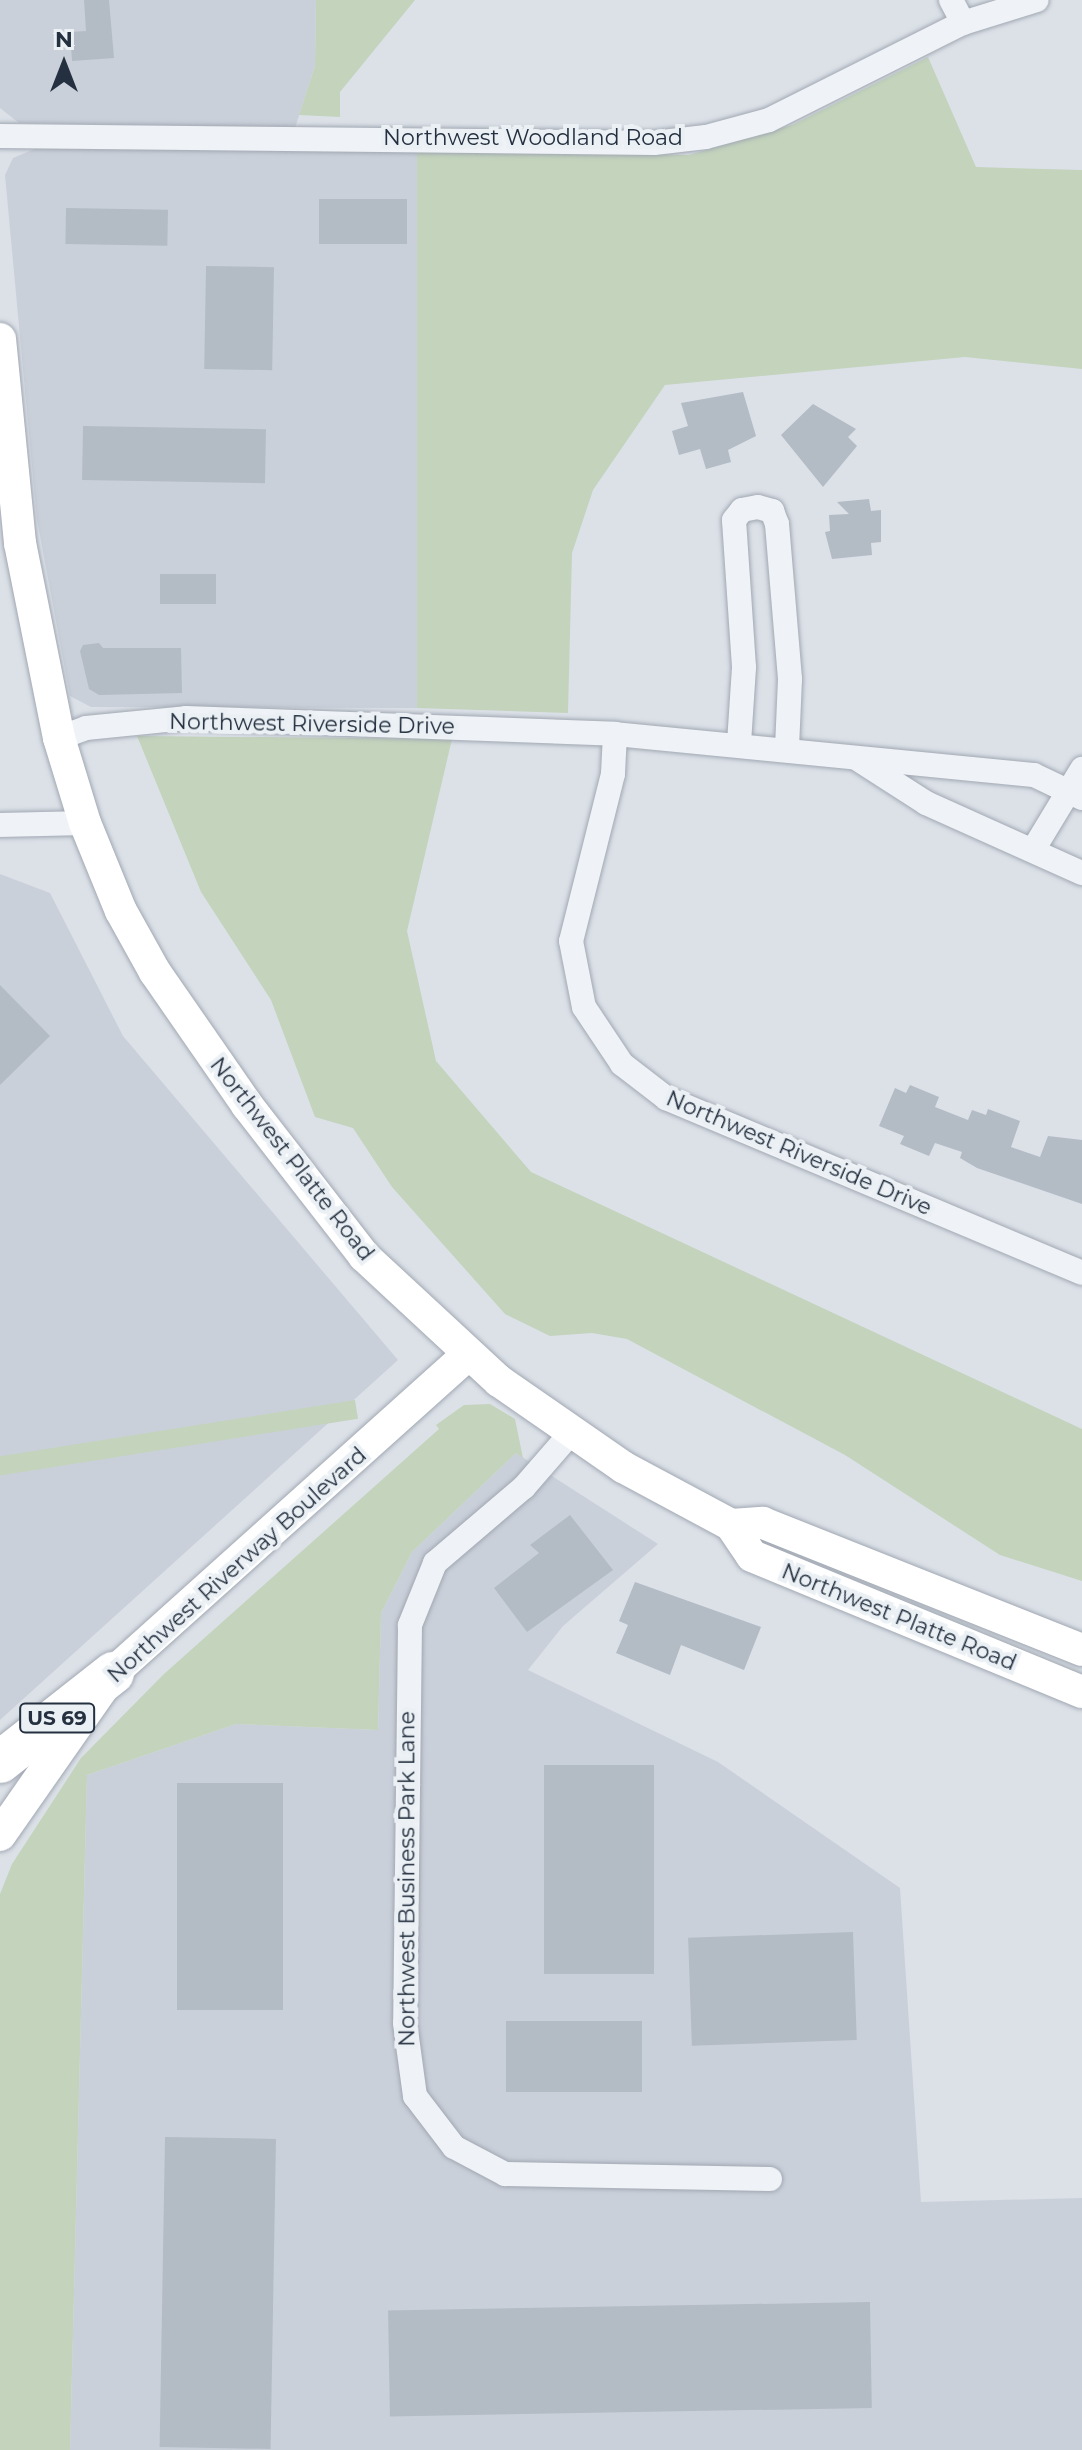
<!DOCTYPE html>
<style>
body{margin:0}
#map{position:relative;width:1082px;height:2450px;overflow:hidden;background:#dce1e8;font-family:Montserrat,sans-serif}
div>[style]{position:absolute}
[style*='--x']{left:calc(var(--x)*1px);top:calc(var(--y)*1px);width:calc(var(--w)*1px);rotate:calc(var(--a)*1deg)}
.built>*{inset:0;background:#cad0da}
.green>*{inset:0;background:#c3d3bc;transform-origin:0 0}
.building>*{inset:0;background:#b3bbc5;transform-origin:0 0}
.roads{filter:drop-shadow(0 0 2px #a1a8b2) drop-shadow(0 0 2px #a1a8b2)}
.street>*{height:24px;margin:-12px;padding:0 12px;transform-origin:12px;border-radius:12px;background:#eff2f6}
.secondary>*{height:32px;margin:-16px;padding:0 16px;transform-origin:16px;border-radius:16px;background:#fff}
.highway>*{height:42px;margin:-21px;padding:0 21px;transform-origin:21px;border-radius:21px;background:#fff}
span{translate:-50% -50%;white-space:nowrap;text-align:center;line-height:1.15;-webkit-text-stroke:8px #ebf0f5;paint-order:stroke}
.shield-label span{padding:2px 6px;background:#ebf0f5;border:2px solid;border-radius:6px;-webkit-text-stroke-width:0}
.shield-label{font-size:20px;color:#24303f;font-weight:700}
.street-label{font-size:22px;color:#24303f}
.north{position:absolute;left:24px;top:24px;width:80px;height:80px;-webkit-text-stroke:6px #ebf0f5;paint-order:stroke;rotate:0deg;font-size:22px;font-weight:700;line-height:32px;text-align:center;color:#24303f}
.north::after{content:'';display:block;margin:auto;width:28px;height:36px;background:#24303f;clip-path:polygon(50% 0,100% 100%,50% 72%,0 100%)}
</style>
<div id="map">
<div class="built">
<i style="clip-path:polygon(0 0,316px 0,315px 66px,295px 128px,19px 123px,0 108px)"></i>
<i style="clip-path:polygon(37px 148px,417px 150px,417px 708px,91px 707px,70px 696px,37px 520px,5px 175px,13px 158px)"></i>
<i style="clip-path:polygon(0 874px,50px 893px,123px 1036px,398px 1360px,0 1720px)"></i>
<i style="clip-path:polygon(516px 1453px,658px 1544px,563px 1626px,528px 1670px,718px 1762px,900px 1888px,921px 2202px,1082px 2198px,1082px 2450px,70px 2450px,87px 1775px,236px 1724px,378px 1730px,381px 1613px,412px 1552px)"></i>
</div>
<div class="green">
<i style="clip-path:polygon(316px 0,415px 0,340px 92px,340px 117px,299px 115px,315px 66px)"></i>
<i style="clip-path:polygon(928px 57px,976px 167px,1082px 170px,1082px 369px,965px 357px,665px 385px,593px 490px,572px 553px,568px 713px,417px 708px,417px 150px,689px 155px,792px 125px)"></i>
<i style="clip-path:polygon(137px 736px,452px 739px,407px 931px,436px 1061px,531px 1172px,1082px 1429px,1082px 1581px,1000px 1555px,845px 1455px,627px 1339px,592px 1333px,550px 1336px,505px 1314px,392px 1187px,353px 1128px,315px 1117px,271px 1000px,201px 892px)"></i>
<i style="left:355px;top:1400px;width:19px;height:478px;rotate:81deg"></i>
<i style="clip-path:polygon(490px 1404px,515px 1419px,523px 1458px,516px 1453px,412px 1552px,381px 1613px,378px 1730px,236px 1724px,87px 1775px,70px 2450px,0 2450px,0 1894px,12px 1864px,81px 1758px,164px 1674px,439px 1429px,436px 1425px,464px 1405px)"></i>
</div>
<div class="building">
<i style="clip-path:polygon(84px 0,109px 0,114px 58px,72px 61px,70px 32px,86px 31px)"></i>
<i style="left:319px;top:199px;width:88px;height:45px"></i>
<i style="left:66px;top:208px;width:102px;height:36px;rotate:1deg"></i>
<i style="left:206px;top:266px;width:68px;height:103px;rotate:1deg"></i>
<i style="clip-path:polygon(743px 392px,756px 436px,728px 450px,731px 462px,706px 469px,700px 449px,679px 455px,672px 431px,688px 426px,681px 403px)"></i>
<i style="clip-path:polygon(813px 404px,856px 429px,848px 437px,857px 446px,823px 487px,781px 435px)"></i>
<i style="left:83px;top:426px;width:183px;height:54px;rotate:1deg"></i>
<i style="clip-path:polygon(869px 499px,871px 511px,881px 510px,881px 542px,871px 543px,872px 555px,832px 559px,825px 532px,830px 531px,829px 515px,849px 514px,837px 502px)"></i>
<i style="left:160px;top:574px;width:56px;height:30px"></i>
<i style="clip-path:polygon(99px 643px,103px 648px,181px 648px,182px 693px,99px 695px,89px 689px,80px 651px,83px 645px)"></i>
<i style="clip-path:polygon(0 985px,50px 1036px,0 1085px)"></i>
<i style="clip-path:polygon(910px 1085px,939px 1097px,935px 1107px,968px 1120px,972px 1110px,986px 1115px,988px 1109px,1020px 1121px,1011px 1147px,1040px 1157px,1048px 1136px,1082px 1140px,1082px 1204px,977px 1168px,960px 1158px,962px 1152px,935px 1143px,929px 1156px,900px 1144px,904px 1136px,879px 1126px,895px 1088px,906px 1093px)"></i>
<i style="clip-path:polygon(570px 1515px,613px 1570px,527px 1632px,494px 1588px,539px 1553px,530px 1545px)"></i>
<i style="clip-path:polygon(635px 1582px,761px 1627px,744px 1670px,681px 1645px,670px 1675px,616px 1653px,628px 1625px,619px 1621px)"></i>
<i style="left:654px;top:1765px;width:209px;height:110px;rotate:90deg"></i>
<i style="left:283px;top:1783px;width:227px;height:106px;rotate:90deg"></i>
<i style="left:853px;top:1932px;width:108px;height:165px;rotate:88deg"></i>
<i style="left:506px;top:2021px;width:136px;height:71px"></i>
<i style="left:165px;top:2137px;width:111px;height:310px;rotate:1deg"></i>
<i style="left:870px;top:2302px;width:106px;height:482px;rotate:89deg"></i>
</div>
<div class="roads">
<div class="street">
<i style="--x:951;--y:0;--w:26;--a:62"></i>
<i style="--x:0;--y:136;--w:654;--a:0.61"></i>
<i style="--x:654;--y:143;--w:52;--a:-6.6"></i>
<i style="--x:706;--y:137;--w:65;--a:-15.1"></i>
<i style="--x:769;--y:120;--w:217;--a:-26.6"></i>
<i style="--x:963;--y:23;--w:77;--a:-17.3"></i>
<i style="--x:615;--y:734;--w:40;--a:92.9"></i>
<i style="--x:613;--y:774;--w:172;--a:104.1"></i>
<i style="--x:571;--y:941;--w:67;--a:78.9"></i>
<i style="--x:584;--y:1007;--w:69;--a:56.3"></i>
<i style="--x:622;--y:1064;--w:56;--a:37.7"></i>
<i style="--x:666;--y:1098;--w:451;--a:22.8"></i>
<i style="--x:59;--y:738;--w:29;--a:-20"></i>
<i style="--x:86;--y:728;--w:100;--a:-5.7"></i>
<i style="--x:186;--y:718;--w:429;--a:2.1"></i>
<i style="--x:615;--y:734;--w:421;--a:5.6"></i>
<i style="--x:1034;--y:775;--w:53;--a:25.6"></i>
<i style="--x:739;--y:743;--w:76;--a:-86.2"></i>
<i style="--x:744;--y:667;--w:147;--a:-93.9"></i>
<i style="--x:734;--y:520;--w:13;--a:-51"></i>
<i style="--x:742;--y:510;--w:16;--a:-11"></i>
<i style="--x:758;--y:507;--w:15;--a:16"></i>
<i style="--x:772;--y:511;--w:14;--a:69"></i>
<i style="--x:777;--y:524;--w:156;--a:85.2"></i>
<i style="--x:790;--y:679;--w:68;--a:92.5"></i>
<i style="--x:859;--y:760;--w:80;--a:32.7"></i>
<i style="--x:926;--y:803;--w:171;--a:24.2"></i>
<i style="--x:0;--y:825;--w:85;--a:-1.3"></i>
<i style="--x:1033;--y:850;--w:95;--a:-58.8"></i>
<i style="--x:571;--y:1433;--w:72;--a:131"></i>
<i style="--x:524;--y:1487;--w:117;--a:139.5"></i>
<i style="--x:435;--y:1563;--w:67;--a:112"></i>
<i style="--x:410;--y:1625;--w:398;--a:90.7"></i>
<i style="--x:405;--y:2023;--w:74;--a:82.2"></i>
<i style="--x:415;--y:2096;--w:64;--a:52.6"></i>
<i style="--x:454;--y:2147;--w:58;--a:27.9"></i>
<i style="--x:505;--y:2174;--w:265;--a:1.1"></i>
</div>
<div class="secondary">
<i style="--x:0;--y:339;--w:205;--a:84.4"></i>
<i style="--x:20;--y:543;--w:199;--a:78.7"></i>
<i style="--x:59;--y:738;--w:89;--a:73"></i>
<i style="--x:85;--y:823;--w:95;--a:67.8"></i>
<i style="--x:121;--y:911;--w:70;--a:60.9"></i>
<i style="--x:155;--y:972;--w:162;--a:55.3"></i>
<i style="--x:247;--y:1105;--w:191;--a:52.2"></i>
<i style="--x:364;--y:1256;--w:184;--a:42.8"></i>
<i style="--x:499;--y:1381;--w:151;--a:34.7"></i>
<i style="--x:623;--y:1467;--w:123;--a:28.2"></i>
<i style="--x:731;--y:1525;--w:37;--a:56"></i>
<i style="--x:752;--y:1556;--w:357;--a:22.4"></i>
<i style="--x:731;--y:1525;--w:32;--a:-4"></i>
<i style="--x:763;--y:1523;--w:343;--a:21.7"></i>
<i style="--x:0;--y:1835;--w:198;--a:-55.1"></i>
<i style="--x:113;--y:1673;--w:477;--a:-41.9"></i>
</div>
<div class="highway">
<i style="--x:0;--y:1762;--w:144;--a:-38.2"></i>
</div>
</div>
<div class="shield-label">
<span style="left:57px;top:1718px">US 69</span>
</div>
<div class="street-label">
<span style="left:533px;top:138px">Northwest Woodland Road</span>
<span style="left:312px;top:724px;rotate:1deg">Northwest Riverside Drive</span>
<span style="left:799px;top:1153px;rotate:23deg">Northwest Riverside Drive</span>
<span style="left:292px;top:1159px;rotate:52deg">Northwest Platte Road</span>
<span style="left:237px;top:1565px;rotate:-42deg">Northwest Riverway Boulevard</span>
<span style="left:899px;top:1617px;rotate:22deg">Northwest Platte Road</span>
<span style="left:407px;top:1879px;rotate:-90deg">Northwest Business Park Lane</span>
</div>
<div class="north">N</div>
</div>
